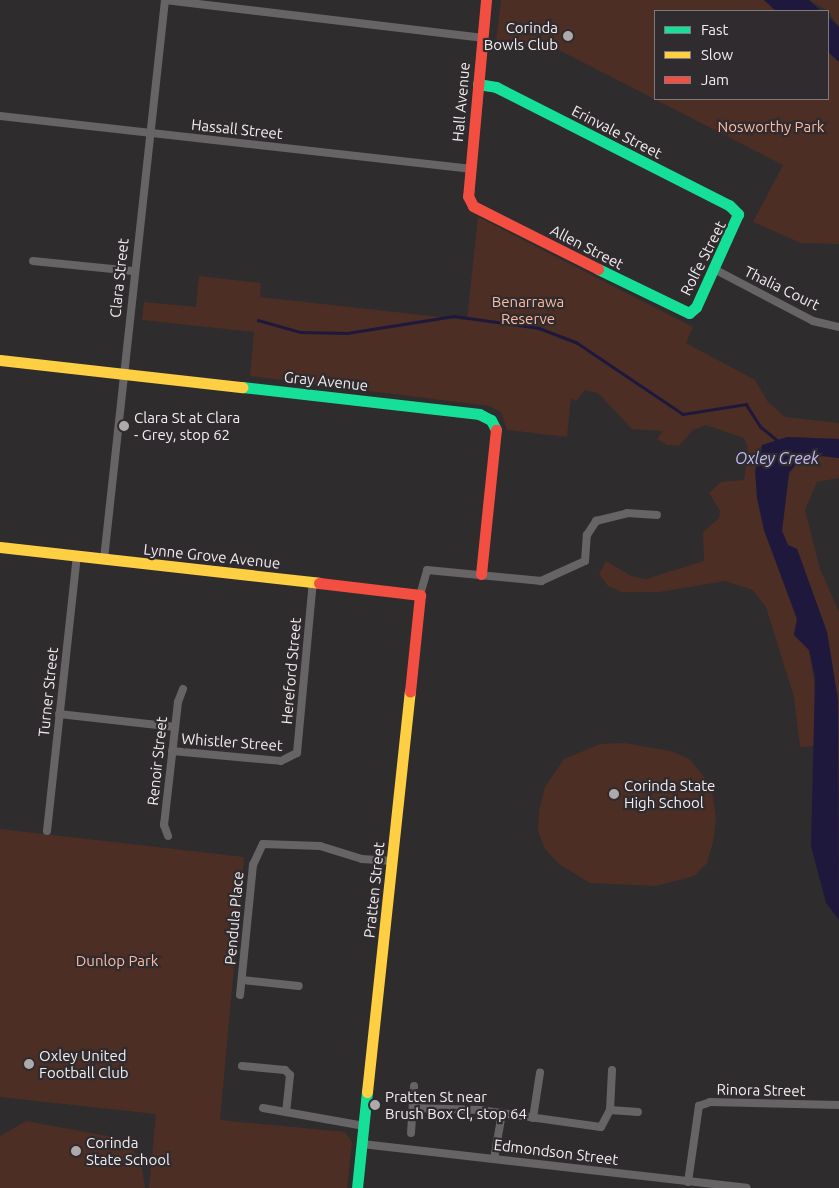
<!DOCTYPE html>
<style>
body{margin:0}
#map{position:relative;width:839px;height:1188px;overflow:hidden;background:#2f2c2e;font-family:Ubuntu,sans-serif}
div>[style]{position:absolute}
[style*='--x']{left:calc(var(--x)*1px);top:calc(var(--y)*1px);width:calc(var(--w)*1px);rotate:calc(var(--a)*1deg)}
.green>*{inset:0;background:#4c2e24}
.water>*{inset:0;background:#1f183d}
.stream>*{height:2.5px;margin:-1.25px;padding:0 1.25px;transform-origin:1.25px;border-radius:1.25px;background:#1f183d}
.street>*{height:8px;margin:-4px;padding:0 4px;transform-origin:4px;border-radius:4px;background:#666465}
.fast>*{height:11px;margin:-5.5px;padding:0 5.5px;transform-origin:5.5px;border-radius:5.5px;background:#16e098}
.slow>*{height:11px;margin:-5.5px;padding:0 5.5px;transform-origin:5.5px;border-radius:5.5px;background:#ffcf43}
.jam>*{height:11px;margin:-5.5px;padding:0 5.5px;transform-origin:5.5px;border-radius:5.5px;background:#f24e42}
.dots>*{width:14px;height:14px;translate:-50% -50%;box-sizing:border-box;border:2px solid #302b2e;border-radius:50%}
span{translate:-50% -50%;white-space:nowrap;text-align:center;line-height:1.15;-webkit-text-stroke:4.5px #302b2e;paint-order:stroke}
.poi-label{font-size:15px;color:#f2eef0}
.right{translate:-100% -50%;text-align:right}
.left{translate:0 -50%;text-align:left}
.street-label{font-size:15px;color:#f2eef0}
.park-label{font-size:15px;color:#fdbba2}
.water-label{font-size:16px;color:#c1bcf9;font-style:italic}
.legend{position:absolute;left:654px;top:10px;width:175px;height:90px;box-sizing:border-box;background:#302b2e;border:1px solid #7e797c;margin:0;padding:6px 9px;list-style:none;font-size:15px;color:#f2eef0}
.legend li{display:flex;align-items:center;gap:10px;height:25px}
.legend b{width:25px;border:1px solid #7e797c}
</style>
<div id="map">
<div class="green">
<i style="clip-path:polygon(501px 0,764px 0,776px 11px,655px 11px,655px 99px,828px 99px,828px 52px,839px 62px,839px 244px,801px 243px,753px 222px,783px 165px,557px 49px,496px 42px)"></i>
<i style="clip-path:polygon(809px 0,839px 0,839px 27px,828px 11px)"></i>
<i style="clip-path:polygon(478px 217px,693px 327px,686px 343px,755px 380px,768px 402px,785px 417px,839px 423px,839px 439px,787px 437px,764px 530px,797px 619px,794px 635px,809px 650px,817px 701px,816px 746px,800px 747px,794px 697px,766px 607px,753px 590px,725px 581px,659px 592px,622px 592px,608px 586px,599px 574px,606px 561px,631px 576px,646px 579px,704px 561px,703px 532px,719px 518px,720px 511px,709px 493px,721px 482px,744px 480px,748px 448px,744px 438px,706px 425px,693px 430px,679px 446px,667px 445px,657px 439px,663px 431px,632px 429px,598px 393px,585px 390px,576px 401px,571px 398px,567px 437px,507px 430px,501px 412px,489px 406px,250px 376px,254px 332px,142px 320px,144px 302px,196px 307px,199px 276px,261px 283px,260px 297px,467px 320px)"></i>
<i style="clip-path:polygon(822px 456px,839px 458px,839px 478px,817px 482px,805px 510px,820px 569px,839px 612px,839px 848px,838px 700px,827px 632px,797px 549px,788px 545px,782px 531px,789px 473px,796px 464px)"></i>
<i style="clip-path:polygon(624px 743px,671px 751px,689px 759px,711px 785px,716px 818px,713px 842px,707px 863px,694px 876px,656px 886px,590px 883px,559px 864px,545px 849px,538px 831px,539px 811px,545px 787px,564px 759px,600px 744px)"></i>
<i style="clip-path:polygon(0 829px,244px 857px,220px 1120px,345px 1132px,352px 1142px,347px 1188px,149px 1188px,156px 1114px,0 1097px)"></i>
<i style="clip-path:polygon(26px 1121px,113px 1137px,129px 1145px,141px 1161px,145px 1188px,0 1188px,0 1136px)"></i>
</div>
<div class="water">
<i style="clip-path:polygon(764px 0,809px 0,821px 11px,776px 11px)"></i>
<i style="clip-path:polygon(828px 17px,839px 27px,839px 62px,828px 52px)"></i>
<i style="clip-path:polygon(787px 437px,839px 439px,839px 458px,822px 456px,796px 464px,789px 473px,782px 531px,788px 545px,797px 549px,827px 632px,838px 700px,839px 920px,826px 903px,811px 846px,815px 677px,809px 650px,794px 635px,797px 619px,764px 530px,757px 498px,755px 471px,762px 445px)"></i>
</div>
<div class="stream">
<i style="--x:258;--y:320;--w:44;--a:15.9"></i>
<i style="--x:300;--y:332;--w:47;--a:1.2"></i>
<i style="--x:347;--y:333;--w:108;--a:-9"></i>
<i style="--x:454;--y:316;--w:86;--a:8"></i>
<i style="--x:539;--y:328;--w:40;--a:21"></i>
<i style="--x:576;--y:342;--w:129;--a:33.9"></i>
<i style="--x:683;--y:414;--w:64;--a:-9"></i>
<i style="--x:746;--y:404;--w:27;--a:57"></i>
<i style="--x:761;--y:427;--w:21;--a:39"></i>
</div>
<div class="street">
<i style="--x:165;--y:0;--w:319;--a:6.8"></i>
<i style="--x:0;--y:116;--w:473;--a:6.4"></i>
<i style="--x:33;--y:261;--w:100;--a:5.7"></i>
<i style="--x:714;--y:269;--w:112;--a:27.7"></i>
<i style="--x:813;--y:321;--w:27;--a:13"></i>
<i style="--x:104;--y:559;--w:562;--a:-83.77"></i>
<i style="--x:420;--y:595;--w:26;--a:-74"></i>
<i style="--x:427;--y:570;--w:115;--a:5.5"></i>
<i style="--x:541;--y:581;--w:48;--a:-24.4"></i>
<i style="--x:585;--y:561;--w:26;--a:-86"></i>
<i style="--x:587;--y:535;--w:17;--a:-57"></i>
<i style="--x:596;--y:521;--w:32;--a:-14"></i>
<i style="--x:627;--y:513;--w:30;--a:4"></i>
<i style="--x:59;--y:714;--w:117;--a:6.4"></i>
<i style="--x:172;--y:751;--w:109;--a:5.2"></i>
<i style="--x:281;--y:761;--w:18;--a:-27"></i>
<i style="--x:297;--y:753;--w:172;--a:-84.7"></i>
<i style="--x:47;--y:831;--w:277;--a:-83.8"></i>
<i style="--x:168;--y:836;--w:12;--a:-110"></i>
<i style="--x:164;--y:825;--w:124;--a:-83.5"></i>
<i style="--x:178;--y:702;--w:14;--a:-69"></i>
<i style="--x:242;--y:980;--w:57;--a:6"></i>
<i style="--x:240;--y:995;--w:131;--a:-84.3"></i>
<i style="--x:253;--y:865;--w:23;--a:-65"></i>
<i style="--x:263;--y:844;--w:57;--a:2"></i>
<i style="--x:320;--y:846;--w:44;--a:17.2"></i>
<i style="--x:362;--y:859;--w:30;--a:4"></i>
<i style="--x:242;--y:1066;--w:43;--a:5.3"></i>
<i style="--x:285;--y:1070;--w:7;--a:45"></i>
<i style="--x:290;--y:1075;--w:36;--a:96"></i>
<i style="--x:263;--y:1108;--w:103;--a:10.1"></i>
<i style="--x:414;--y:1108;--w:66;--a:1.7"></i>
<i style="--x:480;--y:1110;--w:122;--a:8"></i>
<i style="--x:601;--y:1127;--w:19;--a:-62"></i>
<i style="--x:610;--y:1110;--w:40;--a:-87.1"></i>
<i style="--x:610;--y:1110;--w:28;--a:4"></i>
<i style="--x:533;--y:1118;--w:46;--a:-81.2"></i>
<i style="--x:411;--y:1133;--w:47;--a:-86.3"></i>
<i style="--x:362;--y:1144;--w:387;--a:6.5"></i>
<i style="--x:494;--y:1159;--w:47;--a:-80.1"></i>
<i style="--x:688;--y:1182;--w:77;--a:-81.8"></i>
<i style="--x:699;--y:1106;--w:12;--a:-20"></i>
<i style="--x:710;--y:1102;--w:129;--a:1.3"></i>
</div>
<div class="fast">
<i style="--x:478;--y:84;--w:18;--a:9"></i>
<i style="--x:496;--y:87;--w:261;--a:26.9"></i>
<i style="--x:729;--y:205;--w:13;--a:45"></i>
<i style="--x:738;--y:214;--w:102;--a:114.3"></i>
<i style="--x:696;--y:307;--w:9;--a:139"></i>
<i style="--x:689;--y:313;--w:101;--a:-154.2"></i>
<i style="--x:242;--y:387;--w:239;--a:6.5"></i>
<i style="--x:479;--y:414;--w:13;--a:27"></i>
<i style="--x:491;--y:420;--w:11;--a:63"></i>
<i style="--x:357;--y:1188;--w:97;--a:-84.1"></i>
</div>
<div class="slow">
<i style="--x:0;--y:360;--w:244;--a:6.4"></i>
<i style="--x:0;--y:547;--w:321;--a:6.4"></i>
<i style="--x:367;--y:1092;--w:403;--a:-83.9"></i>
</div>
<div class="jam">
<i style="--x:486;--y:0;--w:197;--a:95.2"></i>
<i style="--x:468;--y:196;--w:11;--a:63"></i>
<i style="--x:473;--y:206;--w:140;--a:26.7"></i>
<i style="--x:481;--y:574;--w:145;--a:-84.1"></i>
<i style="--x:319;--y:583;--w:102;--a:6.8"></i>
<i style="--x:420;--y:595;--w:97;--a:95.9"></i>
</div>
<div class="dots">
<i style="left:568px;top:36px;background:#aeaaac"></i>
<i style="left:124px;top:426px;background:#aeaaac"></i>
<i style="left:614px;top:794px;background:#aeaaac"></i>
<i style="left:29px;top:1064px;background:#aeaaac"></i>
<i style="left:375px;top:1105px;background:#aeaaac"></i>
<i style="left:76px;top:1151px;background:#aeaaac"></i>
</div>
<div class="poi-label">
<span class="right" style="left:558px;top:36px">Corinda<br>Bowls Club</span>
<span class="left" style="left:134px;top:426px">Clara St at Clara<br>- Grey, stop 62</span>
<span class="left" style="left:624px;top:794px">Corinda State<br>High School</span>
<span class="left" style="left:39px;top:1064px">Oxley United<br>Football Club</span>
<span class="left" style="left:385px;top:1105px">Pratten St near<br>Brush Box Cl, stop 64</span>
<span class="left" style="left:86px;top:1151px">Corinda<br>State School</span>
</div>
<div class="street-label">
<span style="left:461px;top:102px;rotate:-85deg">Hall Avenue</span>
<span style="left:237px;top:129px;rotate:6deg">Hassall Street</span>
<span style="left:617px;top:132px;rotate:27deg">Erinvale Street</span>
<span style="left:587px;top:247px;rotate:27deg">Allen Street</span>
<span style="left:703px;top:258px;rotate:-63deg">Rolfe Street</span>
<span style="left:119px;top:278px;rotate:-84deg">Clara Street</span>
<span style="left:782px;top:288px;rotate:26deg">Thalia Court</span>
<span style="left:326px;top:381px;rotate:6deg">Gray Avenue</span>
<span style="left:212px;top:556px;rotate:6deg">Lynne Grove Avenue</span>
<span style="left:291px;top:671px;rotate:-85deg">Hereford Street</span>
<span style="left:48px;top:692px;rotate:-84deg">Turner Street</span>
<span style="left:232px;top:742px;rotate:4deg">Whistler Street</span>
<span style="left:157px;top:761px;rotate:-84deg">Renoir Street</span>
<span style="left:374px;top:890px;rotate:-84deg">Pratten Street</span>
<span style="left:234px;top:918px;rotate:-85deg">Pendula Place</span>
<span style="left:761px;top:1090px;rotate:1deg">Rinora Street</span>
<span style="left:556px;top:1152px;rotate:7deg">Edmondson Street</span>
</div>
<div class="park-label">
<span style="left:771px;top:127px">Nosworthy Park</span>
<span style="left:528px;top:310px">Benarrawa<br>Reserve</span>
<span style="left:117px;top:961px">Dunlop Park</span>
</div>
<div class="water-label">
<span style="left:777px;top:458px">Oxley Creek</span>
</div>
<ul class="legend">
<li><b style="height:6px;background:#16e098"></b>Fast</li>
<li><b style="height:6px;background:#ffcf43"></b>Slow</li>
<li><b style="height:6px;background:#f24e42"></b>Jam</li>
</ul>
</div>
